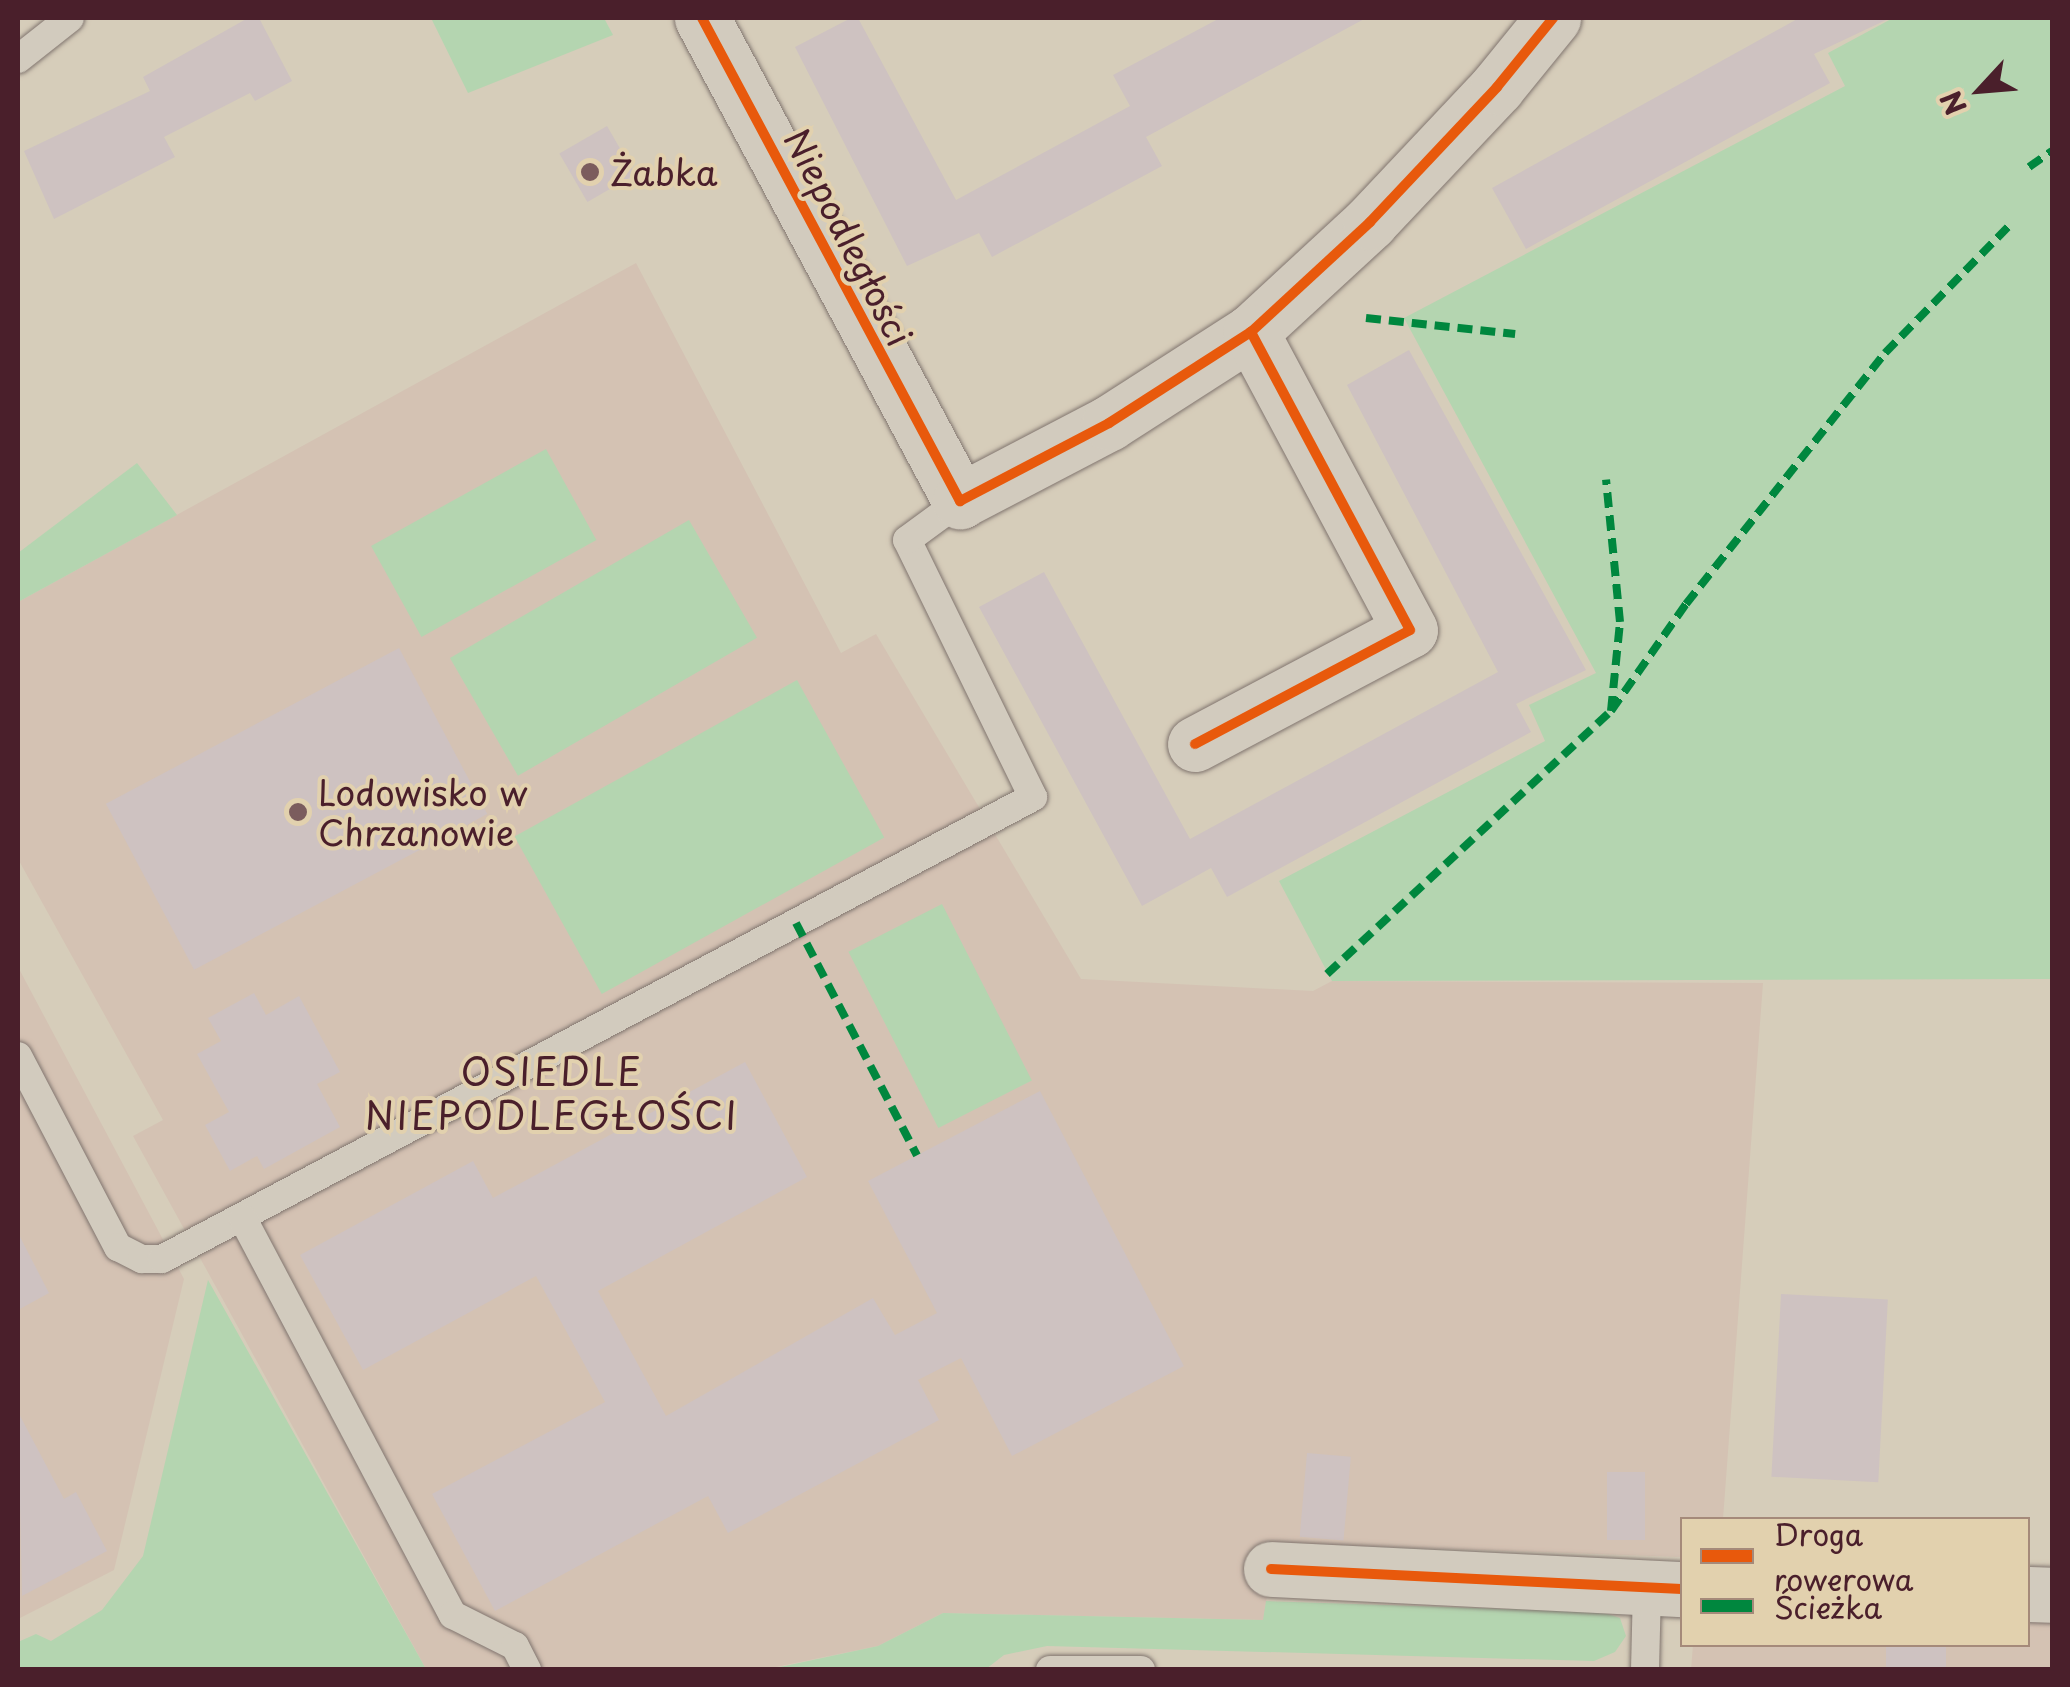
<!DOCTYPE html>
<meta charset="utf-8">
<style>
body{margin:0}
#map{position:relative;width:2070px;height:1687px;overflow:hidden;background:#d6cdba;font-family:"Playpen Sans",sans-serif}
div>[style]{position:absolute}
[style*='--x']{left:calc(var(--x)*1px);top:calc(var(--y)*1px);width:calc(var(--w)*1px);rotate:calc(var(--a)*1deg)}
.built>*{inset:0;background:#d4c2b3}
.green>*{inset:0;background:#b4d5b0;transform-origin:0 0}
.building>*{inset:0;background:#cec2c1;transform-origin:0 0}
.roads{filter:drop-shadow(0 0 2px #81756f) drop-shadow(0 0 2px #81756f)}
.lane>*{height:28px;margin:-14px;padding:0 14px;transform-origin:14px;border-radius:14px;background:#d2cbbe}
.street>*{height:55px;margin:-27.5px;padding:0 27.5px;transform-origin:27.5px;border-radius:27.5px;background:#d2cbbe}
.quiet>*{height:8px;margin-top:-4px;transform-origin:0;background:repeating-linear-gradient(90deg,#00873e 0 15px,transparent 0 23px)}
.cycleway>*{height:10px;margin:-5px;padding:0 5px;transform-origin:5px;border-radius:5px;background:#e8590c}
.dots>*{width:28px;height:28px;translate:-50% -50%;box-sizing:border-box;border:5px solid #e2d1ae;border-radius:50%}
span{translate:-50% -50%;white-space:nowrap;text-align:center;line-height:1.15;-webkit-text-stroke:8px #e2d1ae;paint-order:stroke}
.poi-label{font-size:35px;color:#4a1f2b}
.left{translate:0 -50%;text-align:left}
.street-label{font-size:35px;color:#4a1f2b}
.neighbourhood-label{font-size:38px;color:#4a1f2b;letter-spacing:2.5px}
.frame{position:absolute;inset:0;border:20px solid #4a1f2b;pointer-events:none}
.legend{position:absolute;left:1680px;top:1517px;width:350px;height:130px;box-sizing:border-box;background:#e2d1ae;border:2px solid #a58a7a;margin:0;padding:12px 18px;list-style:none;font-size:30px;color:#4a1f2b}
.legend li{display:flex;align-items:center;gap:20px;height:50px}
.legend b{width:50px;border:2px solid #a58a7a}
.north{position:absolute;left:1930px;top:40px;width:100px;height:100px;-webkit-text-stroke:8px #e2d1ae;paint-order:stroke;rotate:244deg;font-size:28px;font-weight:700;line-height:40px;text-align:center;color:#4a1f2b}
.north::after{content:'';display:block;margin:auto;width:35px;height:45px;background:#4a1f2b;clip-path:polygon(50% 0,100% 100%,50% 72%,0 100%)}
</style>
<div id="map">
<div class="built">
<i style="clip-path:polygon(636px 263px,841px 653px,876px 634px,1081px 979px,1313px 991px,1332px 981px,1763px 983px,1723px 1519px,1682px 1520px,1682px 1557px,1273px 1543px,1264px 1620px,943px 1613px,878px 1646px,766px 1669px,426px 1669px,133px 1136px,163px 1120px,18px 859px,18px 602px)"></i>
<i style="clip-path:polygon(18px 967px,184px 1279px,114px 1570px,18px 1619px)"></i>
<i style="clip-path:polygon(2028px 1621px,2052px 1623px,2052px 1669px,1691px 1670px,1693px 1645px,2028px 1644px)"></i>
</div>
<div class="green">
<i style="clip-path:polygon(431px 18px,604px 18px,613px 35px,468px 93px)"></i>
<i style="clip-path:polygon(1893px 18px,2052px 18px,2052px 979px,1332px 981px,1279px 881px,1545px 741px,1529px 705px,1596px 673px,1404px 318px,1845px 86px,1828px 53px)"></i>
<i style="left:546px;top:449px;width:104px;height:200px;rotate:61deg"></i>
<i style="clip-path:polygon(137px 463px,177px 515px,18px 602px,18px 553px)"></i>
<i style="left:689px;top:520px;width:136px;height:276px;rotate:60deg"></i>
<i style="left:797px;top:680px;width:180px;height:323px;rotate:61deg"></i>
<i style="left:942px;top:904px;width:198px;height:105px;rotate:63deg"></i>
<i style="clip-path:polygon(208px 1280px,426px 1669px,18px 1669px,18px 1642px,36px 1634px,51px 1641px,102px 1610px,143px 1556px)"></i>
<i style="clip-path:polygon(1266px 1601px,1602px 1612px,1620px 1618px,1626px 1636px,1615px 1652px,1594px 1661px,1047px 1646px,1004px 1655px,986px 1669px,766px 1670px,878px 1646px,943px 1613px,1263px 1620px)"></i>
</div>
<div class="building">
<i style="clip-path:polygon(248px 18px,259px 18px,292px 81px,255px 101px,250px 93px,164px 137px,175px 157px,54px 219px,24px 151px,150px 91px,143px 77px)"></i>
<i style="clip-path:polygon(851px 18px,858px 18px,956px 200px,1130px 106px,1113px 75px,1220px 18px,1366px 18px,1146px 137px,1162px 166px,992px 257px,979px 233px,907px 266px,795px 47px)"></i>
<i style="clip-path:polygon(1799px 18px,1886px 20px,1814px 54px,1830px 83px,1526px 249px,1492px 188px)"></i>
<i style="left:607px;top:126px;width:56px;height:55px;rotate:60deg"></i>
<i style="clip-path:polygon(1409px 350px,1586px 670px,1516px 704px,1531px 732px,1227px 897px,1211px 868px,1142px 906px,979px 607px,1044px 572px,1190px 839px,1498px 672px,1347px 385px)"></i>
<i style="left:399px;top:648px;width:188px;height:332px;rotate:62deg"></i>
<i style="clip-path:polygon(254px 993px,266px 1015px,299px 996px,340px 1072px,317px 1084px,340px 1127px,264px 1169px,257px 1156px,230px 1171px,205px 1125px,229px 1112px,197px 1054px,221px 1041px,208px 1018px)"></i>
<i style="clip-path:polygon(745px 1062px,807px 1177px,598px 1291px,666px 1416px,873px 1298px,895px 1335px,937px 1313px,868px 1181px,1040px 1091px,1184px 1366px,1012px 1456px,961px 1358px,918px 1380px,939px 1420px,728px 1533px,708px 1496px,495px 1611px,432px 1494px,605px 1402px,536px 1276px,363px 1370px,300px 1255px,473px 1161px,493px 1198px)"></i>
<i style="clip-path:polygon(18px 1233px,49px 1293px,18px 1310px)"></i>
<i style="left:1781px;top:1294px;width:107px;height:183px;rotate:3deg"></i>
<i style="clip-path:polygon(18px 1412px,64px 1499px,76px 1492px,107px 1551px,22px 1596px)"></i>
<i style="left:1307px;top:1453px;width:44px;height:84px;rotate:5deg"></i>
<i style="left:1607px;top:1472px;width:38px;height:68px"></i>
<i style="left:1886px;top:1644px;width:60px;height:26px"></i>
</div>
<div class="roads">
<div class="lane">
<i style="--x:18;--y:59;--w:66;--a:-38.3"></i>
<i style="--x:18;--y:1056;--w:216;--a:62.4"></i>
<i style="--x:118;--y:1247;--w:27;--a:27"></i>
<i style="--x:142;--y:1259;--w:20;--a:0"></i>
<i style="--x:162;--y:1259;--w:986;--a:-27.94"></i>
<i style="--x:1033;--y:797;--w:286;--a:-116.1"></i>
<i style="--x:907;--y:540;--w:66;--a:-36.3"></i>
<i style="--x:243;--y:1219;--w:448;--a:62.1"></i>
<i style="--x:453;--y:1615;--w:69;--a:26.6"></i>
<i style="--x:515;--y:1646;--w:27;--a:63"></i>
<i style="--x:1050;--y:1670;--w:91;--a:0"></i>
<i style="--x:1645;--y:1670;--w:82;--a:-88.6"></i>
</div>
<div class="street">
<i style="--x:702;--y:18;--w:548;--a:61.89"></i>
<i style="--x:960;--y:501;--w:168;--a:-27.6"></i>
<i style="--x:1109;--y:423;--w:169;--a:-32.7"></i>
<i style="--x:1251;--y:332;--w:162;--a:-42.7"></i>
<i style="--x:1370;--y:222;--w:185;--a:-46.7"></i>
<i style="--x:1497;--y:87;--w:89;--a:-50.9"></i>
<i style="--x:1195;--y:744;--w:243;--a:-27.9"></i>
<i style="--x:1410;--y:630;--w:338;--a:-118.1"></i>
<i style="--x:1271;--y:1569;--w:411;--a:2.8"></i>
<i style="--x:2028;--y:1594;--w:24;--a:2"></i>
</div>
</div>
<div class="quiet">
<i style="--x:2029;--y:167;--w:28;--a:-35"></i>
<i style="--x:1366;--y:318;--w:150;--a:6.1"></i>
<i style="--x:1611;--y:711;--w:131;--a:-55"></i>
<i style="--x:1686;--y:604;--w:320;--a:-51.6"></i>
<i style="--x:1885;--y:353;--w:176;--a:-45.7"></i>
<i style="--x:796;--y:923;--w:262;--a:62.5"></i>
<i style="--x:1327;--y:974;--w:387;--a:-42.8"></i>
<i style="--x:1611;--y:711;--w:89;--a:-84.2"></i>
<i style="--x:1620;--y:622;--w:143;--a:-95.6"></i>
</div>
<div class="cycleway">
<i style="--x:702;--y:18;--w:548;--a:61.89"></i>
<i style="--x:960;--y:501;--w:168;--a:-27.6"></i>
<i style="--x:1109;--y:423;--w:169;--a:-32.7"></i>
<i style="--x:1251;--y:332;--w:162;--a:-42.7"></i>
<i style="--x:1370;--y:222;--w:185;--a:-46.7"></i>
<i style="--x:1497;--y:87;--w:89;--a:-50.9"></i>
<i style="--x:1195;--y:744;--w:243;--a:-27.9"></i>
<i style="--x:1410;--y:630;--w:338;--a:-118.1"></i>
<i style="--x:1271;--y:1569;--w:411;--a:2.8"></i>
</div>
<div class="dots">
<i style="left:590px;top:172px;background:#7b5c5d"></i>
<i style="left:298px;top:812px;background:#7b5c5d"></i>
</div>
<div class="poi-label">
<span class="left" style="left:610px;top:172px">Żabka</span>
<span class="left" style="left:318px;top:812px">Lodowisko w<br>Chrzanowie</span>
</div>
<div class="street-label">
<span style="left:849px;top:237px;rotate:63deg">Niepodległości</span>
</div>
<div class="neighbourhood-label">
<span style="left:552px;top:1093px">OSIEDLE<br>NIEPODLEGŁOŚCI</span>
</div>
<div class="frame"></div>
<ul class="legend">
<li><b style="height:12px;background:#e8590c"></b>Droga rowerowa</li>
<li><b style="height:12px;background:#00873e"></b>Ścieżka</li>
</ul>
<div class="north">N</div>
</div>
